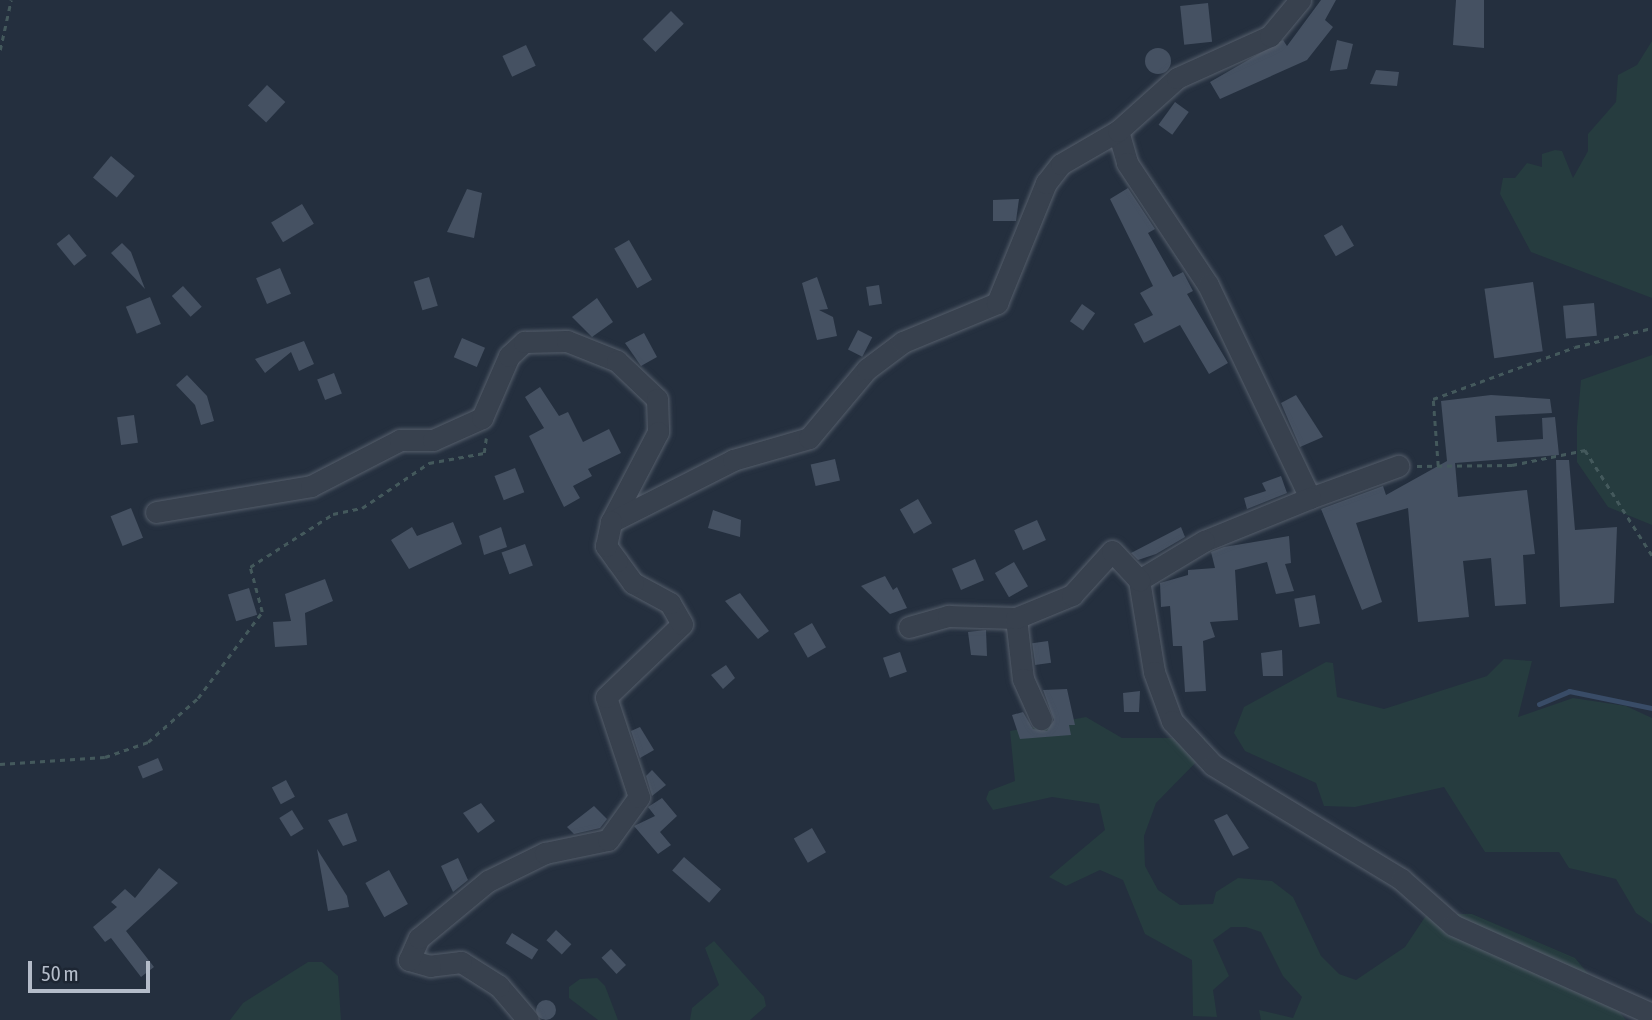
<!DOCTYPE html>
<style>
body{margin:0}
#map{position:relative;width:1652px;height:1020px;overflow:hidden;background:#242f3e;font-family:"Asap Condensed",sans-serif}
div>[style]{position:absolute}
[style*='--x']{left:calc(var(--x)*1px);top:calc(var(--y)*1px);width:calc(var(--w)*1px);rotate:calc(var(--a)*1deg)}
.green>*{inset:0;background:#263c3f}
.stream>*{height:5px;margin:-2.5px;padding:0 2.5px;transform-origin:2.5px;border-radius:2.5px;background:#394c67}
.building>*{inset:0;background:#455162;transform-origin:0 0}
.round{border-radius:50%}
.path>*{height:2.5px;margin-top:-1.25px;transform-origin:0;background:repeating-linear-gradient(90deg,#44595c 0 5px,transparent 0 10px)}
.roads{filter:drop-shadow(0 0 2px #565f6c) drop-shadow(0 0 2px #565f6c)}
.minor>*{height:21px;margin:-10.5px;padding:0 10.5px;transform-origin:10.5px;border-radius:10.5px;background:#38414e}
span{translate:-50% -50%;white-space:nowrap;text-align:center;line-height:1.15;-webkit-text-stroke:5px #1d2633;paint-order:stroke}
.scale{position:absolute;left:28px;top:961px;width:122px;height:32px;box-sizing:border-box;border:4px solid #b4bcc9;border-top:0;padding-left:9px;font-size:21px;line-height:24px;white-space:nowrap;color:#b4bcc9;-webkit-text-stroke:5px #1d2633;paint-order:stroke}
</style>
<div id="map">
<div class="green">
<i style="clip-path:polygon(1652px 41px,1652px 298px,1531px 252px,1500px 194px,1503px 178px,1515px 178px,1527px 163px,1542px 167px,1542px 154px,1555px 150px,1562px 151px,1573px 178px,1588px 151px,1588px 134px,1616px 102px,1618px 75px,1637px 65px)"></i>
<i style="clip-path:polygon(1652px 355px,1652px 525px,1608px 507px,1577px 462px,1577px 426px,1581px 380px)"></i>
<i style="clip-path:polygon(1504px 659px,1532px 661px,1518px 717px,1573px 698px,1626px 706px,1652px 718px,1652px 924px,1636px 913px,1616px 879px,1569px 868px,1559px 852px,1485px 852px,1444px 787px,1355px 807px,1324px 806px,1316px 783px,1245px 751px,1234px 733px,1244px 707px,1326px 662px,1333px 663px,1337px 697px,1384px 709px,1487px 676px)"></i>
<i style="clip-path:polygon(1086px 717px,1122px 738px,1205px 738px,1207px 751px,1156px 803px,1144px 836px,1145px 866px,1158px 890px,1180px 905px,1213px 904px,1216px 892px,1238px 878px,1272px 881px,1293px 897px,1321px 956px,1339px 974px,1356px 980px,1405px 947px,1427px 914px,1472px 914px,1575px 958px,1626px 1020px,1261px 1020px,1259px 1010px,1293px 1018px,1302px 997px,1283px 976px,1261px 932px,1246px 927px,1231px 927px,1213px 940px,1229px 976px,1213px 990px,1217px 1017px,1193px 1016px,1192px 960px,1145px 934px,1123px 880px,1100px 870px,1066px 886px,1049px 877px,1105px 830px,1099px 804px,1052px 797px,993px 810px,986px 799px,989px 791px,1015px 781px,1010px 731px)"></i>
<i style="clip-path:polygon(714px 941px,764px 997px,766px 1006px,750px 1020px,690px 1020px,692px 1008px,719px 985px,705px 948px)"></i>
<i style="clip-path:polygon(308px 962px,322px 962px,338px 976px,341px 1020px,230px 1020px,243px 1003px)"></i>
<i style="clip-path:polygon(597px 978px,605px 986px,618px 1020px,598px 1020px,569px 998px,569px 987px,580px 979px)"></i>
</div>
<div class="stream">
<i style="--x:1539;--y:704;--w:33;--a:-23"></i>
<i style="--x:1569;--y:691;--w:85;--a:11.6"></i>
</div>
<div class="building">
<i style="clip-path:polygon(1321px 0,1336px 0,1325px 20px,1333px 27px,1307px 60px,1220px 99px,1210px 82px,1283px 40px,1287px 46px)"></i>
<i style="clip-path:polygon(1456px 0,1484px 0,1484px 48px,1453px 45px)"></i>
<i style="left:1208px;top:3px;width:39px;height:28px;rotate:84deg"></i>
<i style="left:671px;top:11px;width:18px;height:40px;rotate:45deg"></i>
<i style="clip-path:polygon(1337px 40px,1353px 44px,1347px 69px,1330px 71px)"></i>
<i style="left:526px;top:45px;width:23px;height:26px;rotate:65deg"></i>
<i class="round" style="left:1145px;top:48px;width:26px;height:26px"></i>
<i style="clip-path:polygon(1376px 70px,1399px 72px,1397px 86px,1370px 84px)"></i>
<i style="left:267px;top:85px;width:25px;height:28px;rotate:43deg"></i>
<i style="left:1175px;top:102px;width:17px;height:28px;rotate:36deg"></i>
<i style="left:111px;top:156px;width:31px;height:28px;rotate:40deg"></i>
<i style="clip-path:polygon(1128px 188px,1155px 229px,1148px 233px,1173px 277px,1183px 272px,1193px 291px,1187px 294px,1228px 363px,1209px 374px,1180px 325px,1144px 343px,1134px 324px,1153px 315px,1140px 293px,1153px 286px,1110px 199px)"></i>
<i style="clip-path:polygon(467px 189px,482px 193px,474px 238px,447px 232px)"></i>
<i style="clip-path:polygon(1019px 199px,1016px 221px,993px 221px,993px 200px)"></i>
<i style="left:302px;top:204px;width:23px;height:36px;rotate:59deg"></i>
<i style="left:1342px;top:225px;width:24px;height:21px;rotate:60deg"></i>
<i style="left:69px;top:234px;width:28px;height:16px;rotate:51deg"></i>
<i style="left:629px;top:240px;width:46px;height:17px;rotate:60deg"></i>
<i style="clip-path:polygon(122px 243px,131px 252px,145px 289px,111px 253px)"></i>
<i style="left:280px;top:268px;width:28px;height:26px;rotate:67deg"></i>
<i style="left:429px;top:277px;width:30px;height:16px;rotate:73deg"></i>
<i style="clip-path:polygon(817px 277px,828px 309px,819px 310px,833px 317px,837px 336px,817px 340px,802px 283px)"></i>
<i style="left:1533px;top:282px;width:70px;height:49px;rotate:82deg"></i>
<i style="left:879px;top:285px;width:19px;height:13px;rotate:81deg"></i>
<i style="left:183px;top:286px;width:28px;height:15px;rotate:48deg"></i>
<i style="left:150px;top:297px;width:29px;height:26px;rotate:68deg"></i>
<i style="clip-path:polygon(597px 298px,613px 322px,592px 337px,572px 317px)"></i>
<i style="left:1594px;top:303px;width:33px;height:31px;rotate:85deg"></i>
<i style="left:1082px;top:304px;width:16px;height:21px;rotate:35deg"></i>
<i style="left:858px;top:330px;width:16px;height:22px;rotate:27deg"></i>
<i style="clip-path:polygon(644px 333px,657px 357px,641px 366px,625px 343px)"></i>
<i style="left:462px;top:338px;width:25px;height:21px;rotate:23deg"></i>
<i style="clip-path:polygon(304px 341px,314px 364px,299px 371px,291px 352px,265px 373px,255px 359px)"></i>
<i style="left:334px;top:373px;width:22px;height:18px;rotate:69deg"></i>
<i style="clip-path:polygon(187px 375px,207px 396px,214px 421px,201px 425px,195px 405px,176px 385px)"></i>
<i style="clip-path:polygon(540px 387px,559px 416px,568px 412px,583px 442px,609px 429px,621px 453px,588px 469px,592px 476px,573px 486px,580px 498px,564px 507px,529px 436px,544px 428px,525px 397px)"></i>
<i style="clip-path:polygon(1296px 395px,1323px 437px,1300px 447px,1281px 403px)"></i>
<i style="clip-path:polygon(1491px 395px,1550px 399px,1552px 413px,1495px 416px,1497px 442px,1543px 439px,1542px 418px,1555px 417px,1559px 455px,1455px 463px,1458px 497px,1527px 490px,1535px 554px,1523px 555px,1526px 604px,1495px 606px,1491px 558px,1463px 561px,1469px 617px,1418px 622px,1408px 508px,1356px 523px,1382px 602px,1362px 610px,1321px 509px,1383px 486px,1386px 495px,1447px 461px,1441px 401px)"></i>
<i style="left:134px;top:415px;width:28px;height:17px;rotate:82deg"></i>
<i style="left:835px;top:459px;width:22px;height:25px;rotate:77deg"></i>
<i style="clip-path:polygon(1556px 460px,1569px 460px,1575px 530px,1617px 527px,1614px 603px,1560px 607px)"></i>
<i style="left:515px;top:468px;width:26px;height:22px;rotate:69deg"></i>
<i style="clip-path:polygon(1281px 476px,1287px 493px,1247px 509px,1244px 498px,1266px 491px,1262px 483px)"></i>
<i style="left:918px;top:499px;width:28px;height:21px;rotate:60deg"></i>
<i style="left:131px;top:508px;width:32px;height:22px;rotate:68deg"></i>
<i style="clip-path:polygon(713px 510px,741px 520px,740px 537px,708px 528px)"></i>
<i style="left:1037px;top:520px;width:22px;height:25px;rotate:66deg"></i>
<i style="clip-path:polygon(453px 522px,462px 544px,409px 569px,391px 540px,412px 527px,417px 536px)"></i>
<i style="clip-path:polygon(501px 527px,507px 547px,484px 555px,479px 536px)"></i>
<i style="clip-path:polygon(1181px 527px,1185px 537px,1156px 554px,1138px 560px,1131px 553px)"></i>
<i style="clip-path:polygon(1289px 536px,1291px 563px,1285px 564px,1294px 591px,1276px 594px,1267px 562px,1235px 570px,1238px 620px,1210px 622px,1215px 637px,1203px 641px,1206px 691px,1185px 692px,1182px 646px,1173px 646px,1170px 606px,1161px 607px,1160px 583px,1188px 575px,1188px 570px,1215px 568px,1211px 552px,1224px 547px)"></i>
<i style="left:525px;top:544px;width:23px;height:25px;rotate:70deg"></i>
<i style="left:975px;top:559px;width:23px;height:25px;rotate:67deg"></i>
<i style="left:1014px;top:562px;width:28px;height:22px;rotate:60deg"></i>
<i style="clip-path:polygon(885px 576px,893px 590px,897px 587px,907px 608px,890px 614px,861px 586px)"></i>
<i style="clip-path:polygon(325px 579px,333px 601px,305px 613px,307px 645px,275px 647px,273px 622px,291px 621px,285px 594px)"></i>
<i style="left:249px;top:588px;width:28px;height:22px;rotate:73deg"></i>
<i style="clip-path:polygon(740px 593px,769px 631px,758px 639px,725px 601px)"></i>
<i style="left:1315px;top:595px;width:29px;height:21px;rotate:80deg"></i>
<i style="left:812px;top:623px;width:28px;height:21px;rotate:60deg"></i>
<i style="clip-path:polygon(986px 630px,987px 656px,971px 655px,968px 632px)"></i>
<i style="left:1048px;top:641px;width:22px;height:16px;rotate:82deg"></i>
<i style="clip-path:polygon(1282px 650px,1283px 676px,1263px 676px,1261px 653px)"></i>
<i style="left:900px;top:652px;width:21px;height:18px;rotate:71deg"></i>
<i style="clip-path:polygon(726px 665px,735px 678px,723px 689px,711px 675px)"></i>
<i style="clip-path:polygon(1067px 689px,1075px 725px,1069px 725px,1071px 735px,1020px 739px,1012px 715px,1023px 712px,1033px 729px,1047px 731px,1054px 720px,1043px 690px)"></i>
<i style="clip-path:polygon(1140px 691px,1139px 712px,1124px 712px,1123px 693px)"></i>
<i style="clip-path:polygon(640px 727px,654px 750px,640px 758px,631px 731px)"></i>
<i style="left:158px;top:758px;width:13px;height:22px;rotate:67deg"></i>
<i style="clip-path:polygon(652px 770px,666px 785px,652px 796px,646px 776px)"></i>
<i style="left:286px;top:780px;width:19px;height:16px;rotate:62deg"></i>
<i style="clip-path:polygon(662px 798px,677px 816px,660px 832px,671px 845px,658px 854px,634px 826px,655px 816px,648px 807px)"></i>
<i style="clip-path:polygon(481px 803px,495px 821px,478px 833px,463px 813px)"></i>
<i style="clip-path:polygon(594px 806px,607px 819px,600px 828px,574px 834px,567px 827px)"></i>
<i style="left:292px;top:810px;width:22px;height:15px;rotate:58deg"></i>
<i style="clip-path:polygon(347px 813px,357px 841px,343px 846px,328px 820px)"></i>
<i style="clip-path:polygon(1227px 814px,1249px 848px,1233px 856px,1214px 820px)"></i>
<i style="left:812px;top:828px;width:28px;height:21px;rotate:60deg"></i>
<i style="clip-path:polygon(317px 849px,347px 896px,349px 907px,328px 911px)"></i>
<i style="left:684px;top:857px;width:49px;height:18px;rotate:41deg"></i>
<i style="clip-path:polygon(458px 858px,468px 880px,453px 892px,441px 866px)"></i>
<i style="clip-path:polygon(159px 868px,178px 883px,126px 931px,154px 967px,141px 977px,111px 938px,105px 942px,93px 927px,117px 907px,111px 902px,125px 889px,135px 898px)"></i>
<i style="left:389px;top:870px;width:39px;height:27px;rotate:61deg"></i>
<i style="left:556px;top:930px;width:21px;height:14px;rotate:43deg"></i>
<i style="left:512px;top:933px;width:31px;height:12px;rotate:32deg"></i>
<i style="left:611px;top:949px;width:22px;height:13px;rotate:47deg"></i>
<i class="round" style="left:536px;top:1000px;width:20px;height:20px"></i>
</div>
<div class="path">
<i style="--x:0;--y:50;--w:51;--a:-77.6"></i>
<i style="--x:1417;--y:466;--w:95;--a:-0.6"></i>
<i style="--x:1512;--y:465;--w:75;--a:-11.6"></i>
<i style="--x:1585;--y:450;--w:125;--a:57.5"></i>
<i style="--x:1438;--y:466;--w:67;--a:-94.3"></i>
<i style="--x:1433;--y:399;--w:151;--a:-20.1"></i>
<i style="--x:1575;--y:347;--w:79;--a:-13.9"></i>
<i style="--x:0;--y:764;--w:105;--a:-3.8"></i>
<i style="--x:105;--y:757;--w:46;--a:-19.2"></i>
<i style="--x:148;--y:742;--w:67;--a:-41.3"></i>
<i style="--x:198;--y:698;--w:107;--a:-53.3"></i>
<i style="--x:262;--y:612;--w:47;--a:-104.9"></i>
<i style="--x:250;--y:567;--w:98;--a:-32.6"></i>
<i style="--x:333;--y:514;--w:30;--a:-12"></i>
<i style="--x:362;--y:508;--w:81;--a:-33.9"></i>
<i style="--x:429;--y:463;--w:56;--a:-10.3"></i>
<i style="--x:484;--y:453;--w:15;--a:-82"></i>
</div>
<div class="roads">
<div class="minor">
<i style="--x:1118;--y:131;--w:33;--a:74"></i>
<i style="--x:1127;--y:163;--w:146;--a:56.4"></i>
<i style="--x:1208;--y:285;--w:236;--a:64.4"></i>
<i style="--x:1310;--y:498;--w:94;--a:-20"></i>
<i style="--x:1310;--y:498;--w:114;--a:157.9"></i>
<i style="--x:1204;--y:541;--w:76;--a:149"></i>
<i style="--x:1139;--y:580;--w:93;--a:80.7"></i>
<i style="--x:1154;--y:672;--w:52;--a:69.8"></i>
<i style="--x:1172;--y:721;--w:60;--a:47"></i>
<i style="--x:1213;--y:765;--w:220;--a:31.2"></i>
<i style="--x:1401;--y:879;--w:69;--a:41.5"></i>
<i style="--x:1453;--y:925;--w:218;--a:24.1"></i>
<i style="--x:156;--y:512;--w:157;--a:-9.5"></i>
<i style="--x:311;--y:486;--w:100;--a:-27.3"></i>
<i style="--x:400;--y:440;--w:33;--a:0"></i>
<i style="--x:433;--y:440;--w:54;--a:-24.2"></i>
<i style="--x:482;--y:418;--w:68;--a:-66.5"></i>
<i style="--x:509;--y:356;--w:21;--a:-43"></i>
<i style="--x:524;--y:342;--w:43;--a:-1.3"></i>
<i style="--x:567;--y:341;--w:54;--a:21.8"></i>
<i style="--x:617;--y:361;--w:55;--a:43.5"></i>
<i style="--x:657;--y:399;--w:33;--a:88"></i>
<i style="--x:658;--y:432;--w:102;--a:117.6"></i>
<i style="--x:611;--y:522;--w:137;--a:-26.9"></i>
<i style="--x:733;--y:460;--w:79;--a:-16.1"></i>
<i style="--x:809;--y:438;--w:90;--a:-50"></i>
<i style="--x:867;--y:369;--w:45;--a:-36.9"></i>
<i style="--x:903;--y:342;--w:102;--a:-22.5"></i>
<i style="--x:997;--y:303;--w:130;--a:-67.8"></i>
<i style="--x:1046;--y:183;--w:24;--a:-52"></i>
<i style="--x:1061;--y:164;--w:66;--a:-30.1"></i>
<i style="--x:1118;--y:131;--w:79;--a:-41.9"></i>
<i style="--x:1177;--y:78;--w:102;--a:-24.3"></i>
<i style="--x:1270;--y:36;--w:47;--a:-50.2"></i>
<i style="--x:1016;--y:618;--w:61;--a:83.5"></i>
<i style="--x:1023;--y:679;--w:44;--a:65.8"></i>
<i style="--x:909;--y:627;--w:41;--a:-15.8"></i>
<i style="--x:948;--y:616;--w:68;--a:1.7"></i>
<i style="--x:1016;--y:618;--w:61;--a:-22.3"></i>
<i style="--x:1072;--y:595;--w:59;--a:-47.7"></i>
<i style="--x:1112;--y:551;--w:40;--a:47"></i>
<i style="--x:528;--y:1020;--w:45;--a:-130.5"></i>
<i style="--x:499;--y:986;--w:45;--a:-147.7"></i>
<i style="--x:461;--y:962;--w:31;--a:173"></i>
<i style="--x:430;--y:966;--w:22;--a:-164"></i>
<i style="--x:409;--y:960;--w:24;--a:-66"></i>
<i style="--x:419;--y:938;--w:89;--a:-39.6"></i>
<i style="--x:488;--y:881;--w:64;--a:-26.2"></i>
<i style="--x:545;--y:853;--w:64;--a:-11.7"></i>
<i style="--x:608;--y:840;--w:53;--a:-54.2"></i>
<i style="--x:639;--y:797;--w:105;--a:-108.3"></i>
<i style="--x:606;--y:697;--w:105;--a:-43.8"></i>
<i style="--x:682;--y:624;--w:24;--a:-120"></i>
<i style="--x:670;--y:603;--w:42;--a:-151.6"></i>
<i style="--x:633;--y:583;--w:27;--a:-126"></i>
<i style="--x:617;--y:561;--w:19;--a:-126"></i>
<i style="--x:606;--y:546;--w:25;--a:-78"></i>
</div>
</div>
<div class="scale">50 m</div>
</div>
